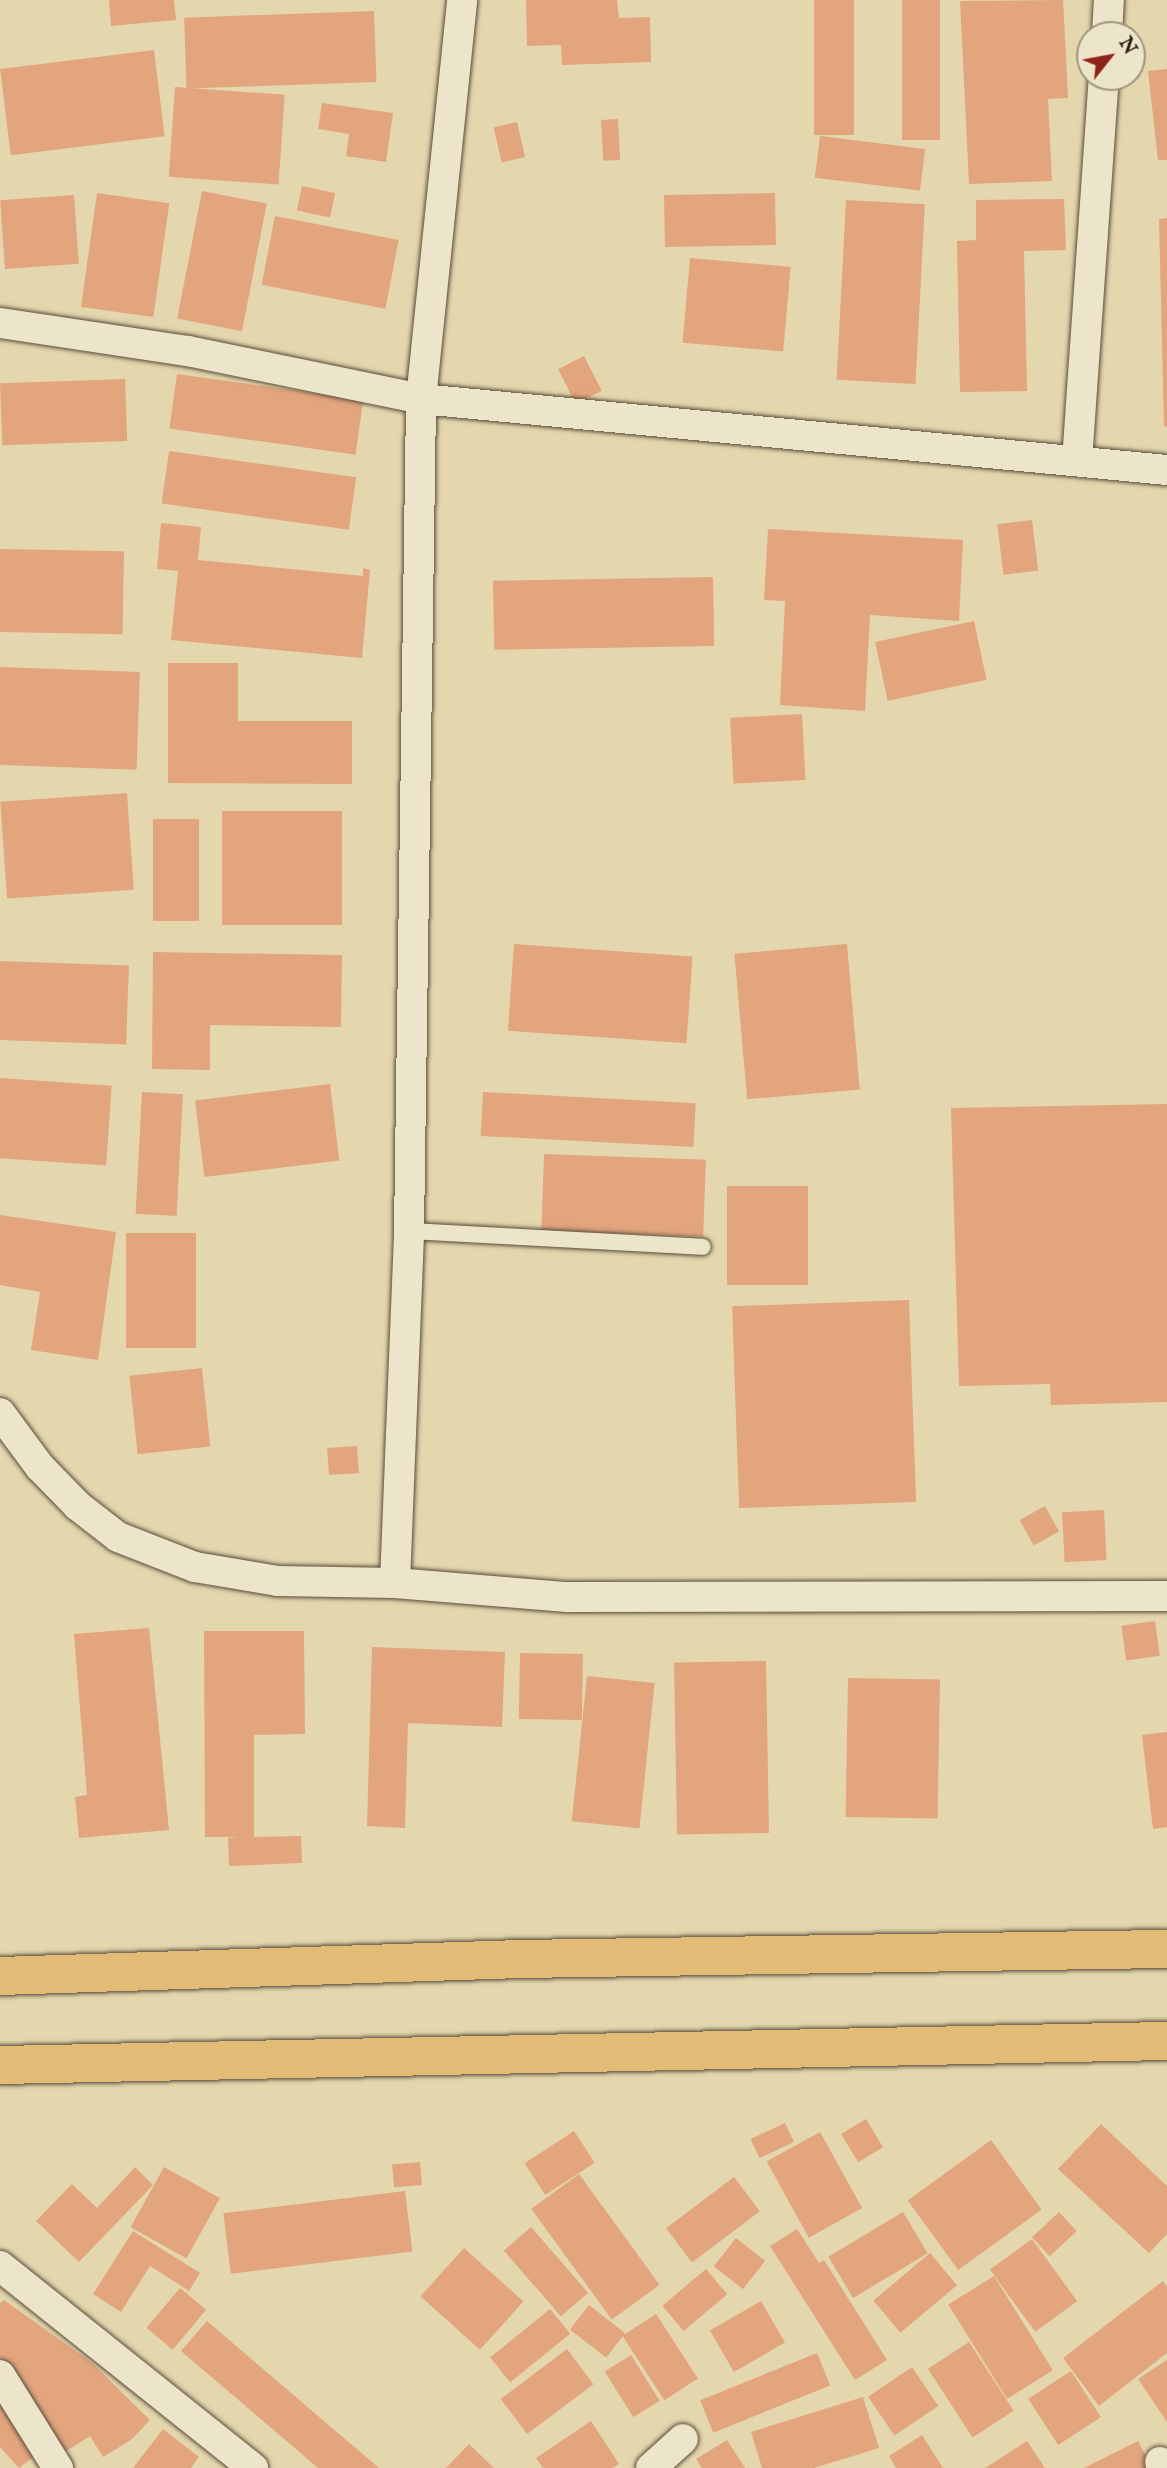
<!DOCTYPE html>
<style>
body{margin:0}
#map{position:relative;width:1167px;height:2468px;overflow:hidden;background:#e4d7ae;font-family:"IM FELL English",serif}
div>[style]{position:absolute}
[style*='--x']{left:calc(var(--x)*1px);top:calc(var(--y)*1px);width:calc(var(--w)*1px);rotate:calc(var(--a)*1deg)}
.building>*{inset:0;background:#e2a57e;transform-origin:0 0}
.roads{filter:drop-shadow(0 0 2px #584c3a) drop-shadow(0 0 2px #584c3a)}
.lane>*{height:16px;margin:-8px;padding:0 8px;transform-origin:8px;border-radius:8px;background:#ede5ca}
.street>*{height:30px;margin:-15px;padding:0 15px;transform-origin:15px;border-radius:15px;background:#ede5ca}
.primary>*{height:38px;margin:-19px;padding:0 19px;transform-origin:19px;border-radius:19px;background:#e2bc77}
span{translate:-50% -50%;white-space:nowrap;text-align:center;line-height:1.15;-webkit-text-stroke:5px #ede5ca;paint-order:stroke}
.north{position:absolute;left:1076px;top:21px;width:70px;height:70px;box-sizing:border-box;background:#ede5ca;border:2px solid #9f9581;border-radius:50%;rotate:59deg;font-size:19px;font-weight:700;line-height:28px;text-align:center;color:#2a1d14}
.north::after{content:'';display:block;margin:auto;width:24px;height:32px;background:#8f2418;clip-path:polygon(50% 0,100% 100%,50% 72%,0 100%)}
</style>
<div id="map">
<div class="building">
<i style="clip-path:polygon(109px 0,174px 0,176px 20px,111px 26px)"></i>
<i style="clip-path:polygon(526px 0,617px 0,619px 18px,650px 17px,651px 62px,562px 65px,561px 45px,527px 46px)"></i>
<i style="left:814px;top:0;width:40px;height:135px"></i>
<i style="left:902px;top:0;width:38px;height:140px"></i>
<i style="clip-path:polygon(1063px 0,1068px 98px,1048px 99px,1052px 181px,969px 184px,960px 1px)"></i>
<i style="left:374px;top:11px;width:71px;height:190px;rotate:88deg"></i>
<i style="left:154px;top:50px;width:87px;height:155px;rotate:83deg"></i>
<i style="clip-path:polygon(1167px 69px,1167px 160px,1158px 160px,1148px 71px)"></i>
<i style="left:175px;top:87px;width:110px;height:90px;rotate:4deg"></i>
<i style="clip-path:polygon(322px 103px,393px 113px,386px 162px,346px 156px,349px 134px,318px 129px)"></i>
<i style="left:618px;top:119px;width:41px;height:17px;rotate:87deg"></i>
<i style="left:517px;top:122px;width:36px;height:24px;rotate:77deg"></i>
<i style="left:820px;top:136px;width:106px;height:42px;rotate:7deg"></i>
<i style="left:302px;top:186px;width:34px;height:25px;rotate:12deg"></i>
<i style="left:202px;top:191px;width:66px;height:130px;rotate:11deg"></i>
<i style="left:97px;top:193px;width:73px;height:115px;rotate:8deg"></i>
<i style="left:775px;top:193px;width:52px;height:111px;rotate:89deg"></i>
<i style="left:74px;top:195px;width:69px;height:74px;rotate:86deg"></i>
<i style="clip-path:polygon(1064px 199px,1066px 250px,1024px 251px,1027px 391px,960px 392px,957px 241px,976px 240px,976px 200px)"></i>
<i style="left:846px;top:200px;width:79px;height:180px;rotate:3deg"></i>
<i style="left:275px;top:216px;width:126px;height:70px;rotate:11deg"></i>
<i style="clip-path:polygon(1167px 218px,1167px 426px,1164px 427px,1159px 219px)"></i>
<i style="left:690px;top:258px;width:101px;height:85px;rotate:5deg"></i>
<i style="left:584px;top:356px;width:39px;height:29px;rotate:63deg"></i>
<i style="left:177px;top:374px;width:188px;height:55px;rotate:8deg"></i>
<i style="left:125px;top:379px;width:62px;height:125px;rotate:88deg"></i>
<i style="left:169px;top:451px;width:189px;height:53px;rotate:8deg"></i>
<i style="left:1032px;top:520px;width:51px;height:35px;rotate:83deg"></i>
<i style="clip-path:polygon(161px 523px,201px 527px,198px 560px,363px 576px,363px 568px,370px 570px,362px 658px,171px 640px,178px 571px,157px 569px)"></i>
<i style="clip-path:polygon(768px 529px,963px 540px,959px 621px,870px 615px,865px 711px,780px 705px,785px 601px,764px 600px)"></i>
<i style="left:0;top:549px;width:124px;height:83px;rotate:1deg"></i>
<i style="left:713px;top:577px;width:69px;height:220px;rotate:89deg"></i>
<i style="left:974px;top:621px;width:60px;height:101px;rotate:78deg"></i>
<i style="clip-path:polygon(168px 663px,238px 663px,238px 721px,352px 721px,352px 784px,168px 783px)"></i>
<i style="left:0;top:667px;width:140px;height:98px;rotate:2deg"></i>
<i style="left:802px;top:714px;width:66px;height:72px;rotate:87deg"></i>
<i style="left:127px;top:793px;width:97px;height:127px;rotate:86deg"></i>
<i style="left:222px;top:811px;width:120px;height:114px"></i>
<i style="left:153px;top:819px;width:46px;height:102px"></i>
<i style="left:514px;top:944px;width:179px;height:87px;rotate:4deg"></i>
<i style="left:847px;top:944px;width:146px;height:113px;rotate:85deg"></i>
<i style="clip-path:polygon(153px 952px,342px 955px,341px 1027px,210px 1025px,210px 1070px,152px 1069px)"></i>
<i style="left:0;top:961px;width:129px;height:79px;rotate:2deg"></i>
<i style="left:0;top:1078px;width:112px;height:80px;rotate:4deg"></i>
<i style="left:330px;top:1084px;width:77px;height:136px;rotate:83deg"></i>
<i style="left:142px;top:1092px;width:41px;height:122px;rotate:3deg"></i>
<i style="left:483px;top:1092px;width:213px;height:44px;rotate:3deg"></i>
<i style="clip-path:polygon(1167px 1104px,1167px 1402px,1051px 1405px,1050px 1384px,959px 1386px,951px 1108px)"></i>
<i style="left:544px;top:1154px;width:162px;height:77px;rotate:2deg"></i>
<i style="left:727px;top:1186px;width:81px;height:99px"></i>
<i style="clip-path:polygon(0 1215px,116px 1232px,98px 1360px,31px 1350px,40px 1292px,0 1285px)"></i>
<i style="left:126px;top:1233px;width:70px;height:115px"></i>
<i style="left:909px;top:1300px;width:202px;height:177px;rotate:88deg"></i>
<i style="left:202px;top:1368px;width:79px;height:73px;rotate:84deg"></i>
<i style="left:357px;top:1446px;width:27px;height:30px;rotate:86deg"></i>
<i style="left:1045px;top:1506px;width:29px;height:29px;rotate:61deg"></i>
<i style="left:1104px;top:1510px;width:50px;height:42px;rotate:87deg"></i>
<i style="left:1155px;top:1621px;width:35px;height:34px;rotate:82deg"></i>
<i style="clip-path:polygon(149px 1628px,169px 1830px,79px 1838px,75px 1797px,87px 1795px,74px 1634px)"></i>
<i style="clip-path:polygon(204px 1631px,304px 1631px,305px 1734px,254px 1735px,254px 1837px,301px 1836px,302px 1863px,229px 1866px,228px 1838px,238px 1837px,205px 1837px)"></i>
<i style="clip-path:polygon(372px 1647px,505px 1652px,502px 1727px,408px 1723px,405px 1828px,367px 1826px)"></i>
<i style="left:520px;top:1653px;width:63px;height:66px;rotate:1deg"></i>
<i style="left:766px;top:1661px;width:172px;height:92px;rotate:89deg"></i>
<i style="left:587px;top:1676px;width:68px;height:146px;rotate:6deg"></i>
<i style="left:848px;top:1678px;width:92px;height:139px;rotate:1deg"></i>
<i style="clip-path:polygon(1167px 1732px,1167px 1827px,1153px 1829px,1142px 1735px)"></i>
<i style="left:866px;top:2119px;width:33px;height:29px;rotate:59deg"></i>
<i style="left:785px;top:2123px;width:21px;height:38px;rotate:65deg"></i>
<i style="clip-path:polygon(1101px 2124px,1167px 2186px,1167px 2234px,1149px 2253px,1058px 2169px)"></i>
<i style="left:574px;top:2131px;width:38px;height:59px;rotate:57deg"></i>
<i style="left:820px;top:2132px;width:87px;height:61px;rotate:61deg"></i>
<i style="left:991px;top:2140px;width:86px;height:103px;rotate:54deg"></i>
<i style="left:420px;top:2162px;width:23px;height:28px;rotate:85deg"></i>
<i style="clip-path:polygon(135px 2167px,153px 2185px,79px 2262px,36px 2221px,72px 2184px,97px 2208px)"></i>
<i style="left:164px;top:2167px;width:64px;height:69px;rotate:29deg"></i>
<i style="left:579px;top:2174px;width:137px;height:59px;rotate:54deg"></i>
<i style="left:734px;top:2177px;width:43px;height:85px;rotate:53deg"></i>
<i style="left:405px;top:2191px;width:61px;height:183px;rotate:83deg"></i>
<i style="left:903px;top:2212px;width:48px;height:87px;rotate:59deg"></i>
<i style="left:1059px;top:2212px;width:26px;height:37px;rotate:47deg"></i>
<i style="left:531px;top:2227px;width:87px;height:36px;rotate:49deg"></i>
<i style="clip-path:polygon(797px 2229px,819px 2263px,824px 2260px,887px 2360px,855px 2380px,770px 2246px)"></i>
<i style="clip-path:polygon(133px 2231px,200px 2273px,189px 2291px,150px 2266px,121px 2312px,93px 2294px)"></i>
<i style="left:736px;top:2238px;width:37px;height:36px;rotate:38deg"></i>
<i style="left:1032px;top:2239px;width:77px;height:52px;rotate:54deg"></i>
<i style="left:464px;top:2248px;width:80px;height:65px;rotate:42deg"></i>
<i style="left:930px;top:2253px;width:42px;height:74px;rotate:50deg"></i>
<i style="left:706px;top:2269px;width:33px;height:57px;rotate:50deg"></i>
<i style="left:994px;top:2276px;width:111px;height:54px;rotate:58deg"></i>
<i style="clip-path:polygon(1163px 2281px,1167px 2287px,1167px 2353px,1099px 2406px,1063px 2358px)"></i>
<i style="left:180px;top:2288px;width:34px;height:52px;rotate:40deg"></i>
<i style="clip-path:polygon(4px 2300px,91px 2362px,150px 2420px,131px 2440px,103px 2457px,90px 2436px,60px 2455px,0 2357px,0 2303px)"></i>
<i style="left:761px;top:2301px;width:48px;height:59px;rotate:60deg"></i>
<i style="left:589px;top:2305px;width:46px;height:31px;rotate:38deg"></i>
<i style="left:550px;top:2309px;width:32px;height:77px;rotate:51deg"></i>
<i style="left:656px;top:2314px;width:77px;height:40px;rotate:57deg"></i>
<i style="clip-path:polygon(207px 2321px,379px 2468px,318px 2468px,181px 2351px)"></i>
<i style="left:969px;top:2342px;width:82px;height:49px;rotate:57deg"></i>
<i style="left:567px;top:2349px;width:44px;height:83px;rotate:53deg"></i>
<i style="left:817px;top:2353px;width:35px;height:126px;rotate:68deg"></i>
<i style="left:631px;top:2355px;width:54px;height:31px;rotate:58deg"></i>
<i style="clip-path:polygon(1167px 2360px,1167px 2422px,1138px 2379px)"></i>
<i style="left:912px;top:2367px;width:47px;height:53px;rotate:56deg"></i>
<i style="left:1071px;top:2371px;width:55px;height:51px;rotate:57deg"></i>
<i style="clip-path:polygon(0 2397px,42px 2450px,19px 2468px,0 2447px)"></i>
<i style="clip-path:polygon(863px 2397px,879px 2448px,814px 2468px,762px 2468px,751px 2432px)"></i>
<i style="clip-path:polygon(591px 2421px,619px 2464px,612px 2468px,543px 2468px,536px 2458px)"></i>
<i style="clip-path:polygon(163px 2429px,199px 2457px,191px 2468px,133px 2468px)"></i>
<i style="clip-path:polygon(922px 2435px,943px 2468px,896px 2468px,889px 2456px)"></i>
<i style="clip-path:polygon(727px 2440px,745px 2468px,702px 2468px,696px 2459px)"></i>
<i style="clip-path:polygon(1027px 2441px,1045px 2468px,985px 2468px)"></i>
<i style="clip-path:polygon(1138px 2441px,1152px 2468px,1084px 2468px)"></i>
<i style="clip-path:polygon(469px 2444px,494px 2468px,446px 2468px)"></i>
</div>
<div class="roads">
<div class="lane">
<i style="--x:409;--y:1231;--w:294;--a:3.1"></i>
</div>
<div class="street">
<i style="--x:1107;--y:35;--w:35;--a:-87"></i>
<i style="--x:0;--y:323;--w:190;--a:8.5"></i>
<i style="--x:188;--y:351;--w:238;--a:11.6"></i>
<i style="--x:421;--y:399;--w:749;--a:5.44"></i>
<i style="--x:1077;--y:461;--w:385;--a:-86"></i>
<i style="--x:0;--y:1413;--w:67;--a:53.5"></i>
<i style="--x:40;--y:1467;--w:54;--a:45.7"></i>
<i style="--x:78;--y:1506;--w:51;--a:37.8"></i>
<i style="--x:118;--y:1537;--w:83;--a:21.3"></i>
<i style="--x:195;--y:1567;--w:84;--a:9.6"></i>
<i style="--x:278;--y:1581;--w:117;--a:1"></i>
<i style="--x:395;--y:1583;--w:173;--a:4.7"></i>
<i style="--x:567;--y:1597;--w:600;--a:-0.1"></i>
<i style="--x:395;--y:1583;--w:352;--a:-87.7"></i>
<i style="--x:409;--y:1231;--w:832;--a:-89.17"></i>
<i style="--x:421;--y:399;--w:401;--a:-84.1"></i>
<i style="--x:0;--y:2266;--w:324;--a:38.6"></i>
<i style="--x:0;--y:2375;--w:110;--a:58.1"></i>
<i style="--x:1160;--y:2462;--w:6;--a:72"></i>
<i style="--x:651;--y:2468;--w:43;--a:-42.2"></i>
</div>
<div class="primary">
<i style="--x:0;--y:1976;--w:520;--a:-1.87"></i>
<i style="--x:520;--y:1959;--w:647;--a:-0.89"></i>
<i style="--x:0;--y:2065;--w:1167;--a:-1.18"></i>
</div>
</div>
<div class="north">N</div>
</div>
